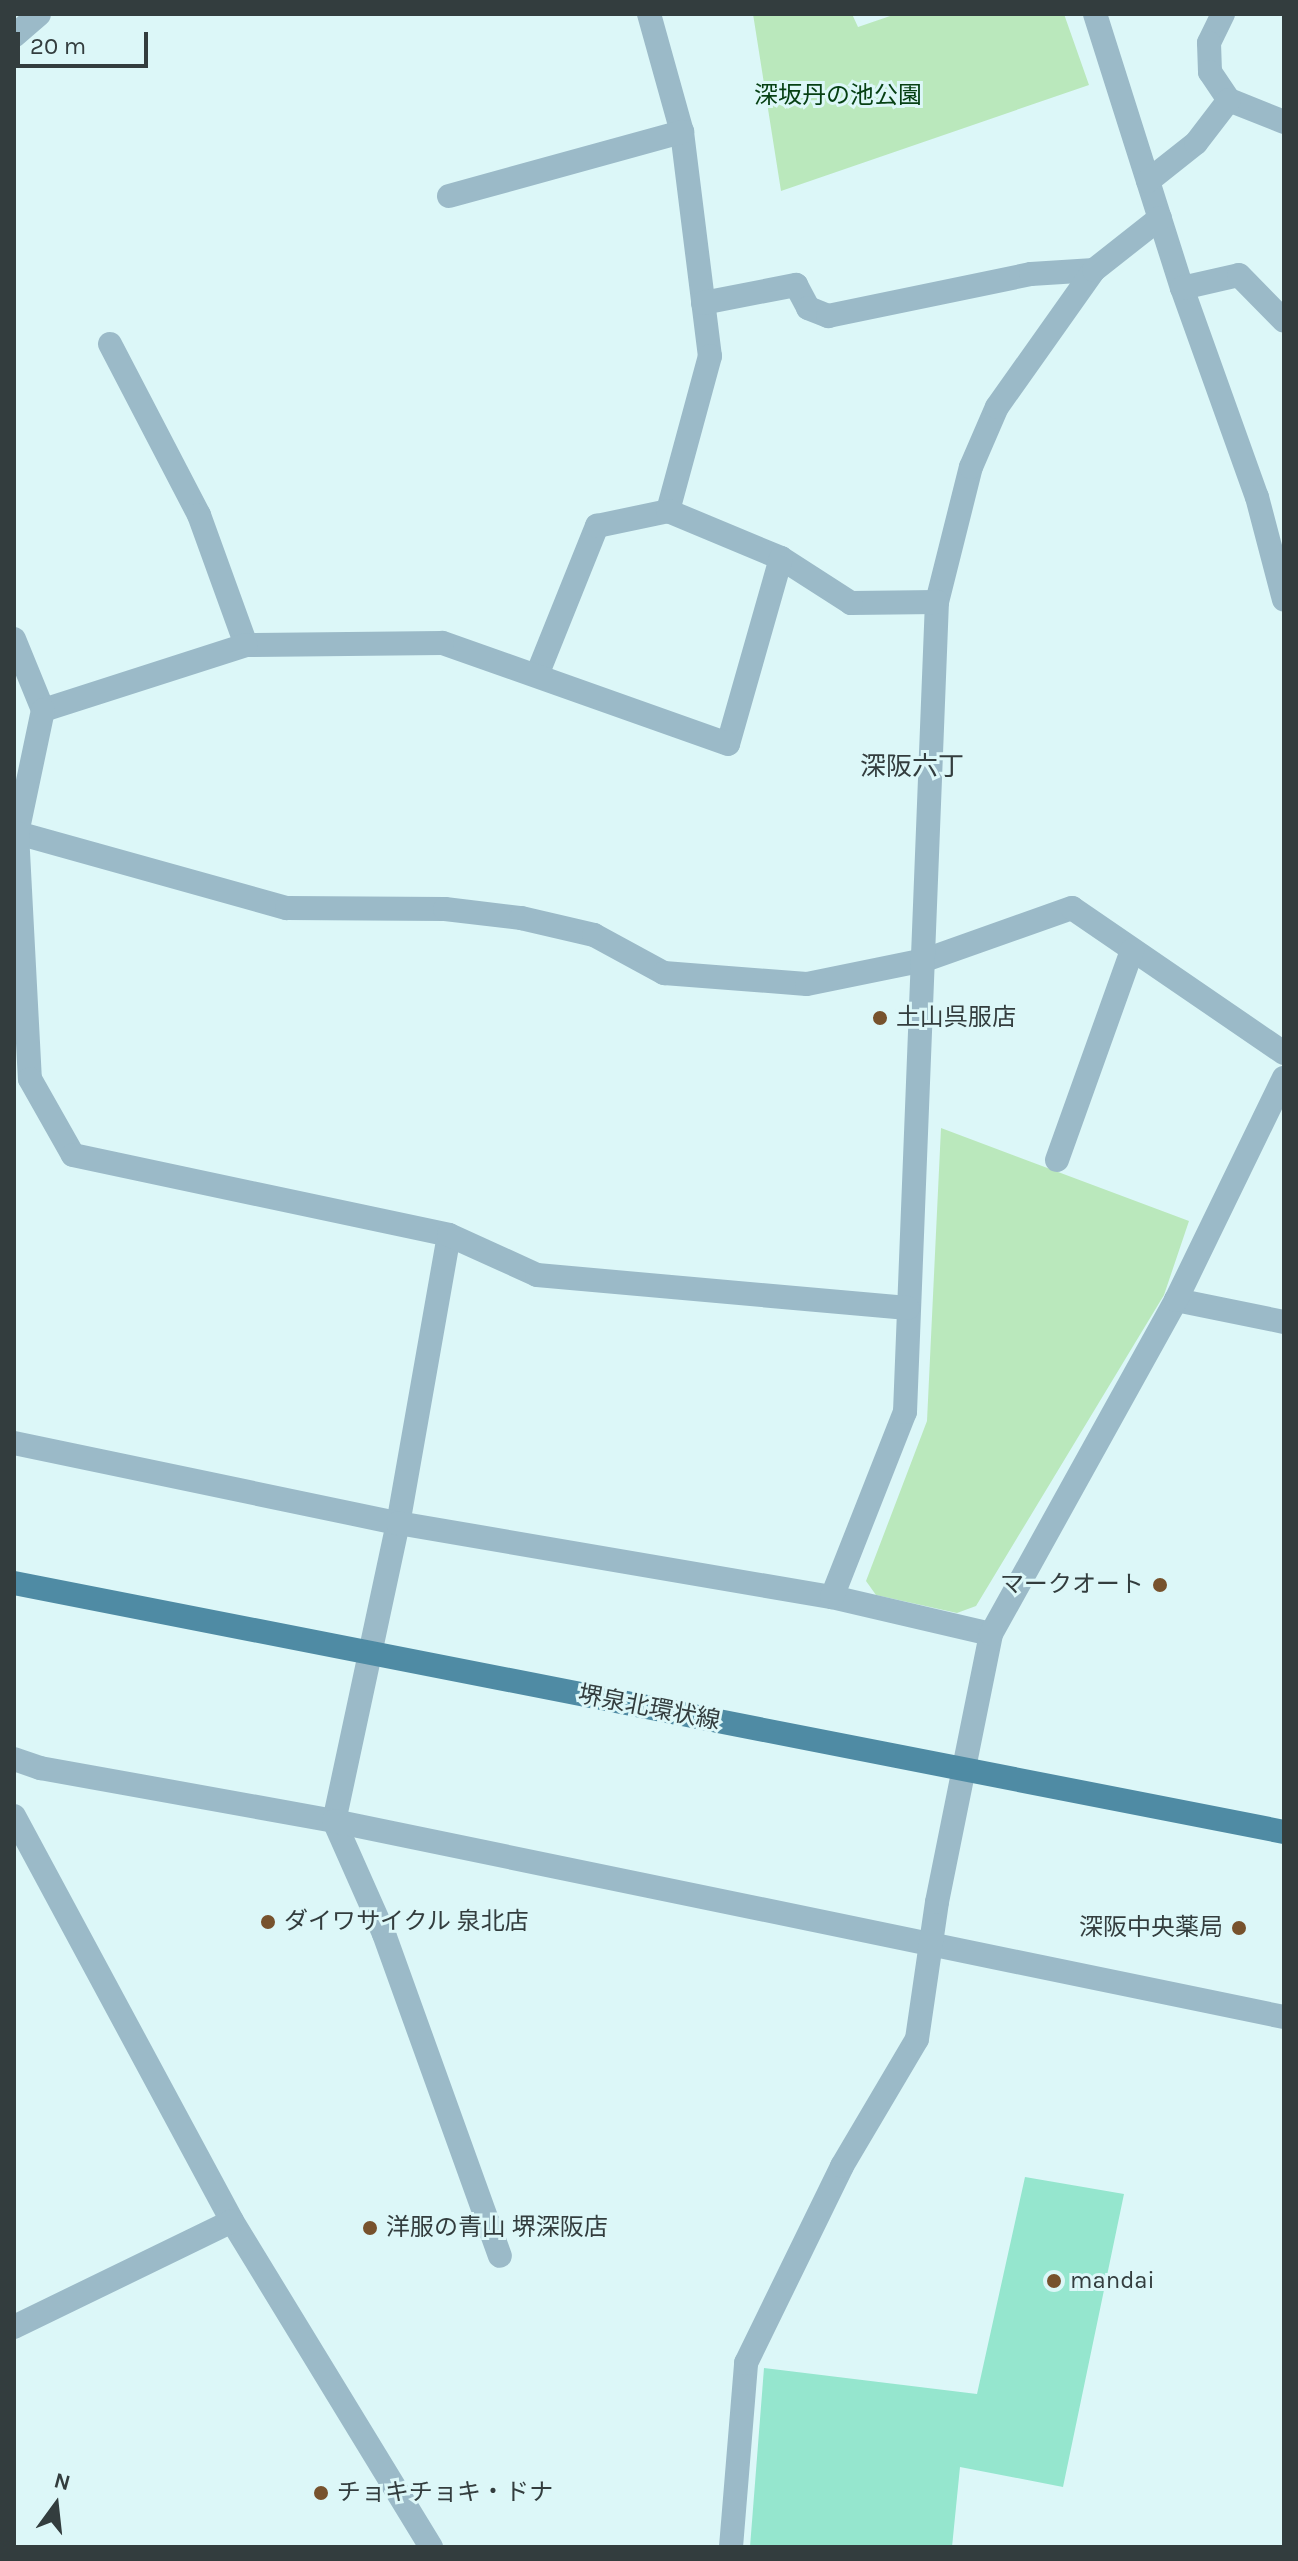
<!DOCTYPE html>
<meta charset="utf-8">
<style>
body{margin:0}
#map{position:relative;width:1298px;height:2561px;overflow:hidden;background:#dcf7f8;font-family:Karla,"Noto Sans JP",sans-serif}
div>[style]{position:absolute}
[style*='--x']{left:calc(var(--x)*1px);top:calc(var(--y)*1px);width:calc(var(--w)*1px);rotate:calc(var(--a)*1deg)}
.green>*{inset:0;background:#bae8bc}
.building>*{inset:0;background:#95e6ce}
.minor>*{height:24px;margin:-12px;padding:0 12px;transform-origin:12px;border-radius:12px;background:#9bbac8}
.major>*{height:24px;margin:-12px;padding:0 12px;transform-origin:12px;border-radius:12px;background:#4f8ba4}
.dots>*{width:22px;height:22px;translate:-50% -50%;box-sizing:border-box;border:4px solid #dcf7f8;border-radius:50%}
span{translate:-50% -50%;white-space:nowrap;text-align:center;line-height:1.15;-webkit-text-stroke:6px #dcf7f8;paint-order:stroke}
.park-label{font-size:24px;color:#064013}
.poi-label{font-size:24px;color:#333d3e}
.left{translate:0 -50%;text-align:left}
.right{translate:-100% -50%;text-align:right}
.street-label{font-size:24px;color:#333d3e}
.neighbourhood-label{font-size:26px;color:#333d3e}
.frame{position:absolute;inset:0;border:16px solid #333d3e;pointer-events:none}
.north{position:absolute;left:16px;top:2465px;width:80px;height:80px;-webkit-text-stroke:6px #dcf7f8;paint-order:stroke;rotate:15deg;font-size:22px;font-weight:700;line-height:32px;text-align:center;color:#333d3e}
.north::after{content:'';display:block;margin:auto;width:28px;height:36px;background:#333d3e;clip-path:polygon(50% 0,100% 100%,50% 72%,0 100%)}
.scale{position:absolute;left:16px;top:32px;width:132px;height:36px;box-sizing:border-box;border:4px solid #333d3e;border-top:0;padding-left:10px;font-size:24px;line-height:28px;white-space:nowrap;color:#333d3e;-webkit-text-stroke:6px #dcf7f8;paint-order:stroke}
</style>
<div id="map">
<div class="green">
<i style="clip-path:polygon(753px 14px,852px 14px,858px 27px,896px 14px,1064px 14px,1089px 85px,781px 191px)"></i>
<i style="clip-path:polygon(941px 1128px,1189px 1221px,1164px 1295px,976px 1606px,957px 1613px,876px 1595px,866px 1581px,927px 1421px)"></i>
</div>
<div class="building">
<i style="clip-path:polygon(1025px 2177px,1124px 2194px,1063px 2487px,960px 2467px,952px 2547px,750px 2547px,764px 2368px,977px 2394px)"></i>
</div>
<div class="minor">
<i style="--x:649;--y:14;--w:123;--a:74.4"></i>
<i style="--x:682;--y:132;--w:226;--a:82.9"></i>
<i style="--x:710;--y:356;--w:161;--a:105.2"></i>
<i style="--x:1095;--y:14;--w:287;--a:72.4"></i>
<i style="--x:1182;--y:288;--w:222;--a:70.3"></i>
<i style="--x:1257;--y:497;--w:106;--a:75.3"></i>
<i style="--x:1223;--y:14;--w:32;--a:116"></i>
<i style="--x:1209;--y:43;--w:29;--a:88"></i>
<i style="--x:1210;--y:72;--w:34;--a:56"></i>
<i style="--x:1229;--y:100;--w:59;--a:21.8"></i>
<i style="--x:14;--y:36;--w:33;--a:-41"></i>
<i style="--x:1148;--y:181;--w:61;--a:-38.4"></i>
<i style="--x:1196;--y:143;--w:54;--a:-52.5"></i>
<i style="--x:449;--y:196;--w:242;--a:-15.4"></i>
<i style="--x:1182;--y:288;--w:58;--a:-12.8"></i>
<i style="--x:1239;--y:275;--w:64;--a:45.6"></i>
<i style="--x:703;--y:303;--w:95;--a:-11"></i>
<i style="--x:796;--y:285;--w:26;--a:62"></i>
<i style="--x:808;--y:308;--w:22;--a:22"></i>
<i style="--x:828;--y:316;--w:207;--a:-11.7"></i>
<i style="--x:1031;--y:274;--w:63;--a:-3.6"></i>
<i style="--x:110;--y:344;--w:193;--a:62.5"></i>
<i style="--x:199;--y:515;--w:138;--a:70.1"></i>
<i style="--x:937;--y:602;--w:139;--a:-75.9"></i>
<i style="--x:971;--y:467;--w:65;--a:-66.6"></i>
<i style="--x:997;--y:407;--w:168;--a:-54.7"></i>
<i style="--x:1094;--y:270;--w:84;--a:-38.2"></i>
<i style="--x:14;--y:639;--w:77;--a:67.8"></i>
<i style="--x:537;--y:675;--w:161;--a:-68.1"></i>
<i style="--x:597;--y:526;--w:73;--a:-11.9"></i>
<i style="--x:668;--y:511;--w:122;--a:22.6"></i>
<i style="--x:14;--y:832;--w:283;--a:15.6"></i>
<i style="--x:287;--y:908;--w:158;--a:0.4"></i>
<i style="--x:445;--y:909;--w:77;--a:6.8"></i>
<i style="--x:521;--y:918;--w:75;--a:13.1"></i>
<i style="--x:594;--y:935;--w:80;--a:28.5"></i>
<i style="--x:664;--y:973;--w:143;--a:4.4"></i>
<i style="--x:807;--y:984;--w:120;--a:-11.5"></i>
<i style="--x:925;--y:960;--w:156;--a:-19.5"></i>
<i style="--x:1072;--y:908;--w:257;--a:34.4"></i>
<i style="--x:1057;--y:1160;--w:223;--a:-70.3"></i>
<i style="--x:449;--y:1235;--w:292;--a:100"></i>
<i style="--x:398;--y:1523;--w:305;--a:102.1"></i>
<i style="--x:334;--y:1821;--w:124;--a:66.1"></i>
<i style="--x:384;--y:1934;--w:342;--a:70.2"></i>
<i style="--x:1176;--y:1300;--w:110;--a:11.5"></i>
<i style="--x:14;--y:1443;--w:392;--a:11.8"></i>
<i style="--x:398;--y:1523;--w:440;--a:9.7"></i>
<i style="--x:832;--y:1597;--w:163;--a:13.1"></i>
<i style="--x:832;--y:1597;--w:199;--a:-68.5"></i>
<i style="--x:905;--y:1412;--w:811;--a:-87.74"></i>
<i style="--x:937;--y:602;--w:86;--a:179.3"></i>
<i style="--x:851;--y:603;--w:83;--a:-147.3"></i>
<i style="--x:781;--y:558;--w:193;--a:105.9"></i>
<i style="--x:728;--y:744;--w:303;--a:-160.5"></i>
<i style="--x:442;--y:643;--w:196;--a:179.4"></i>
<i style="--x:246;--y:645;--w:213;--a:162.2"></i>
<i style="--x:43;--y:710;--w:126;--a:101.9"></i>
<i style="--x:17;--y:833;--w:246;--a:87"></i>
<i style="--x:30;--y:1079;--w:87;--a:60.5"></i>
<i style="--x:73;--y:1155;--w:384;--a:12"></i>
<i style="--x:449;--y:1235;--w:97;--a:24.4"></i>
<i style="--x:537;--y:1275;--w:372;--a:5.1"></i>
<i style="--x:14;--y:1759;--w:28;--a:19"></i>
<i style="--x:40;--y:1768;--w:299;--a:10.2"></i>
<i style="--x:334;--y:1821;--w:970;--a:11.66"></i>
<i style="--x:14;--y:1816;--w:460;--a:61.7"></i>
<i style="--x:232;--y:2221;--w:382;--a:58.6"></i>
<i style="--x:14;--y:2327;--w:242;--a:-25.9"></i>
<i style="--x:731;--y:2547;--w:185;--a:-85.3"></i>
<i style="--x:746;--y:2363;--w:219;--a:-64"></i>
<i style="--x:842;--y:2166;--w:147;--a:-59.4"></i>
<i style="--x:917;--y:2039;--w:138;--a:-81.7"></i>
<i style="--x:937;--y:1902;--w:273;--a:-78.6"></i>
<i style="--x:991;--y:1634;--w:382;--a:-61"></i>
<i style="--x:1176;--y:1300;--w:247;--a:-64.1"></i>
</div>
<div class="major">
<i style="--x:14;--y:1583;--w:1294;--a:11.09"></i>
</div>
<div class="dots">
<i style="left:880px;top:1018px;background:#77522d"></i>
<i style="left:1160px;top:1585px;background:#77522d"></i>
<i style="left:268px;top:1922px;background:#77522d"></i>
<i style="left:1239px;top:1928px;background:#77522d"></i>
<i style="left:370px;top:2228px;background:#77522d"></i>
<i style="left:1054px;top:2281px;background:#77522d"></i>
<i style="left:321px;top:2493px;background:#77522d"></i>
</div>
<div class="park-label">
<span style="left:838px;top:96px">深坂丹の池公園</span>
</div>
<div class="poi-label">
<span class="left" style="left:896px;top:1018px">土山呉服店</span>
<span class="right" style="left:1144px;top:1585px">マークオート</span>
<span class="left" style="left:284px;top:1922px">ダイワサイクル 泉北店</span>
<span class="right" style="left:1223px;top:1928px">深阪中央薬局</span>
<span class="left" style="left:386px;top:2228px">洋服の青山 堺深阪店</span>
<span class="left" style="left:1070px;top:2281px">mandai</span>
<span class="left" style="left:337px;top:2493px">チョキチョキ・ドナ</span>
</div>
<div class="street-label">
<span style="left:649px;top:1708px;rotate:11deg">堺泉北環状線</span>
</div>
<div class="neighbourhood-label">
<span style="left:912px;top:767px">深阪六丁</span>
</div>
<div class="frame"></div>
<div class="north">N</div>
<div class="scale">20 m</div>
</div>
